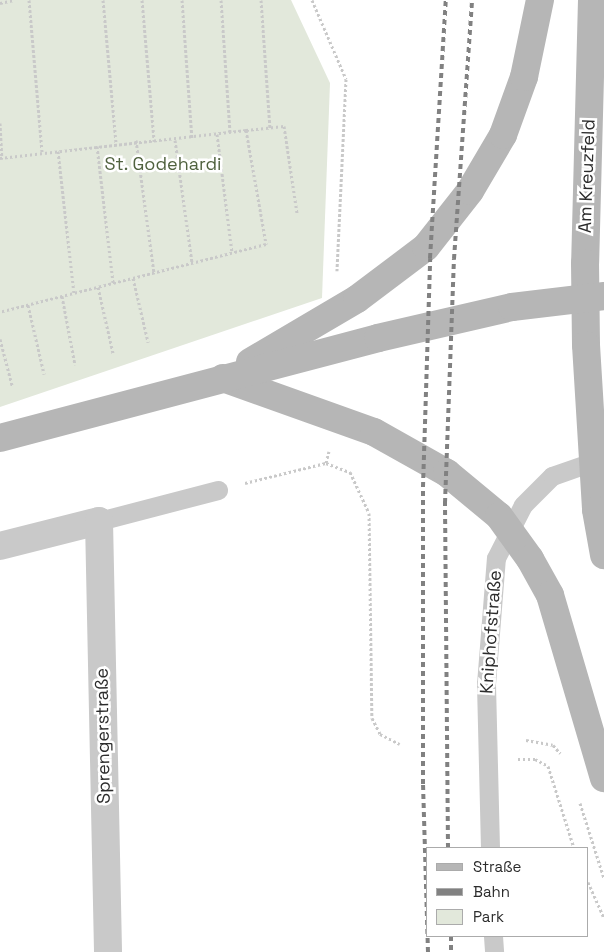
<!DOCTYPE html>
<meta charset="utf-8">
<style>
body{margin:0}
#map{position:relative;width:604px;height:952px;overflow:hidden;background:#fff;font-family:"Space Grotesk",sans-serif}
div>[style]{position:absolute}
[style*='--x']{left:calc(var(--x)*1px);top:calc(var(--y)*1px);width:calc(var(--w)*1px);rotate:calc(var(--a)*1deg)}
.green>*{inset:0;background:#e2e8db}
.path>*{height:3px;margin-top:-1.5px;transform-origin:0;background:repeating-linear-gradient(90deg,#c9c9c9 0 2.5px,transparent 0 5px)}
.lane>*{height:19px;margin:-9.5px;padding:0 9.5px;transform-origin:9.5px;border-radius:9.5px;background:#c9c9c9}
.street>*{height:28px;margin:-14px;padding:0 14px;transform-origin:14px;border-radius:14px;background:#c9c9c9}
.secondary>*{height:28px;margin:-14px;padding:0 14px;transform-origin:14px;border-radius:14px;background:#b6b6b6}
.rail>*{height:4px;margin-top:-2px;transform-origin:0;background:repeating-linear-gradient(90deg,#818181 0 5px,transparent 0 9px)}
span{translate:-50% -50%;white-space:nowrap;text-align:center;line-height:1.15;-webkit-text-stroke:5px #fff;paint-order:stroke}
.park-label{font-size:18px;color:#50623f}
.street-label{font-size:18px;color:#2c2c2c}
.legend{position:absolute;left:426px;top:847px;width:162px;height:90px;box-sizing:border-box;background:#fff;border:1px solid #ababab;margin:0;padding:6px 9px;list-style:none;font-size:15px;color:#2c2c2c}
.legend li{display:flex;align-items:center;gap:10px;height:25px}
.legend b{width:25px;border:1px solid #ababab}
</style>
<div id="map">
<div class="green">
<i style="clip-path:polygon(0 0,291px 0,330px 83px,322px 298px,0 407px)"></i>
</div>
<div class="path">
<i style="--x:29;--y:0;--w:154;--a:85.1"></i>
<i style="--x:103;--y:0;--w:145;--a:84.8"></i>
<i style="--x:142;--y:0;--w:142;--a:85.1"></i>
<i style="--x:182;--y:0;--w:138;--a:85.9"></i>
<i style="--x:221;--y:0;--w:133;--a:86.1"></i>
<i style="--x:261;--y:0;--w:128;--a:86"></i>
<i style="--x:312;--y:0;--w:86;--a:66.7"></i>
<i style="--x:346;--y:79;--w:192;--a:92.7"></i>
<i style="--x:0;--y:3;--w:14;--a:-12"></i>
<i style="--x:0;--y:123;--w:35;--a:87"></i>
<i style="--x:246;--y:130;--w:38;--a:-6"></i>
<i style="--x:284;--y:126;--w:88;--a:81.5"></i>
<i style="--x:217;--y:134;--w:119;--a:82.8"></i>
<i style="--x:136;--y:140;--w:134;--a:82.3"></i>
<i style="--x:175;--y:140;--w:123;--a:82.1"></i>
<i style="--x:97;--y:146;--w:138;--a:83.3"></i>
<i style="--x:58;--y:151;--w:143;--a:83.6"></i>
<i style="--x:0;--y:158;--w:248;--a:-6.5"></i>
<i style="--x:246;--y:130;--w:116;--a:80"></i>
<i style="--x:266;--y:244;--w:275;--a:165.7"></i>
<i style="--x:133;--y:278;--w:66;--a:76.8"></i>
<i style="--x:98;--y:287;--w:68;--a:77.2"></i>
<i style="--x:62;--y:296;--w:70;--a:79.3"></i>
<i style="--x:28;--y:305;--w:71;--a:76.9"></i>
<i style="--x:0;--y:339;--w:48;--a:75.4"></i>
<i style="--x:326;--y:463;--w:12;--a:-76"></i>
<i style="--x:245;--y:483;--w:83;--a:-13.9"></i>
<i style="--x:326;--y:463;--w:26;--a:21"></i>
<i style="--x:350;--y:472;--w:45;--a:65.1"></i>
<i style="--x:369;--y:513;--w:205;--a:89.2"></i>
<i style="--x:372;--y:718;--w:18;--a:63"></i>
<i style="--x:380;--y:734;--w:22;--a:27"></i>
<i style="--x:526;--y:740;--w:27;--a:10"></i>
<i style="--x:553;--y:745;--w:11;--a:49"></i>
<i style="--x:518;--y:759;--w:17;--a:0"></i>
<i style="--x:535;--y:759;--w:15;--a:28"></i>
<i style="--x:548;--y:766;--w:86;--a:72.4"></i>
<i style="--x:580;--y:803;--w:79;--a:72.3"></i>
<i style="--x:588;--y:882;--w:39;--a:66"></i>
</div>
<div class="lane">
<i style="--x:99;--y:521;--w:123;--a:-14.6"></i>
<i style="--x:490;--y:848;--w:164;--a:-91.4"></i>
<i style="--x:486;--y:684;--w:126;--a:-85.5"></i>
<i style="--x:496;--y:558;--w:59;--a:-63"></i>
<i style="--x:523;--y:505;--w:41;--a:-45"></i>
<i style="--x:552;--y:476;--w:42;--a:-19.3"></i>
<i style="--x:493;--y:936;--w:16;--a:86"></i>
</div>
<div class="street">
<i style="--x:0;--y:546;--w:102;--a:-14.2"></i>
<i style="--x:99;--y:521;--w:431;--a:88.8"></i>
</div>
<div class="secondary">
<i style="--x:592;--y:0;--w:263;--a:91.5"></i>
<i style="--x:585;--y:263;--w:82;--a:89.3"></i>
<i style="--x:586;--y:345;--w:165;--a:86.5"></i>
<i style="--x:596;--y:510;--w:46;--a:79.9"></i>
<i style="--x:250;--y:362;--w:124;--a:-30.5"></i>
<i style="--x:357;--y:299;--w:86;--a:-37"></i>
<i style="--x:426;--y:247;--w:71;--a:-51.8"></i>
<i style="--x:470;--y:191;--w:65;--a:-59.5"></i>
<i style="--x:503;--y:135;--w:62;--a:-70.1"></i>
<i style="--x:524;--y:77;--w:79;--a:-78.3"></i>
<i style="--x:223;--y:378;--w:160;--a:19.7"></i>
<i style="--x:374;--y:432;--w:84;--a:29.3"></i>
<i style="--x:447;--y:473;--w:67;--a:39.6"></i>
<i style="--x:499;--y:516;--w:53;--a:54.2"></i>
<i style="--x:530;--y:559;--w:41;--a:60.9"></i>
<i style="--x:550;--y:595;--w:191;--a:73.6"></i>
<i style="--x:0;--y:438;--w:391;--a:-14.8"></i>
<i style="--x:378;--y:338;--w:138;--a:-13"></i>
<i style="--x:512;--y:307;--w:93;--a:-6.8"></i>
</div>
<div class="rail">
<i style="--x:448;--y:848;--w:345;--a:-90.5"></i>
<i style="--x:445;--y:503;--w:244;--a:-87.9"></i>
<i style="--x:454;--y:259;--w:260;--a:-86"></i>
<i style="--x:451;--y:936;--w:16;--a:90"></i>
<i style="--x:428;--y:952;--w:168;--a:-91.7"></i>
<i style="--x:423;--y:784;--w:297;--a:-90"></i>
<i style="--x:423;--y:487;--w:229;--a:-88.2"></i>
<i style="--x:430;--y:258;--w:258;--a:-86.5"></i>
</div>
<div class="park-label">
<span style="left:163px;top:164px">St. Godehardi</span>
</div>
<div class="street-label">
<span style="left:587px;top:176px;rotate:-88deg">Am Kreuzfeld</span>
<span style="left:491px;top:632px;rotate:-86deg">Kniphofstraße</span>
<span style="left:103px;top:736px;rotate:-91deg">Sprengerstraße</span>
</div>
<ul class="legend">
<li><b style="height:6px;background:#b6b6b6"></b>Straße</li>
<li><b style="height:6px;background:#818181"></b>Bahn</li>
<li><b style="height:14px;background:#e2e8db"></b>Park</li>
</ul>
</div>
